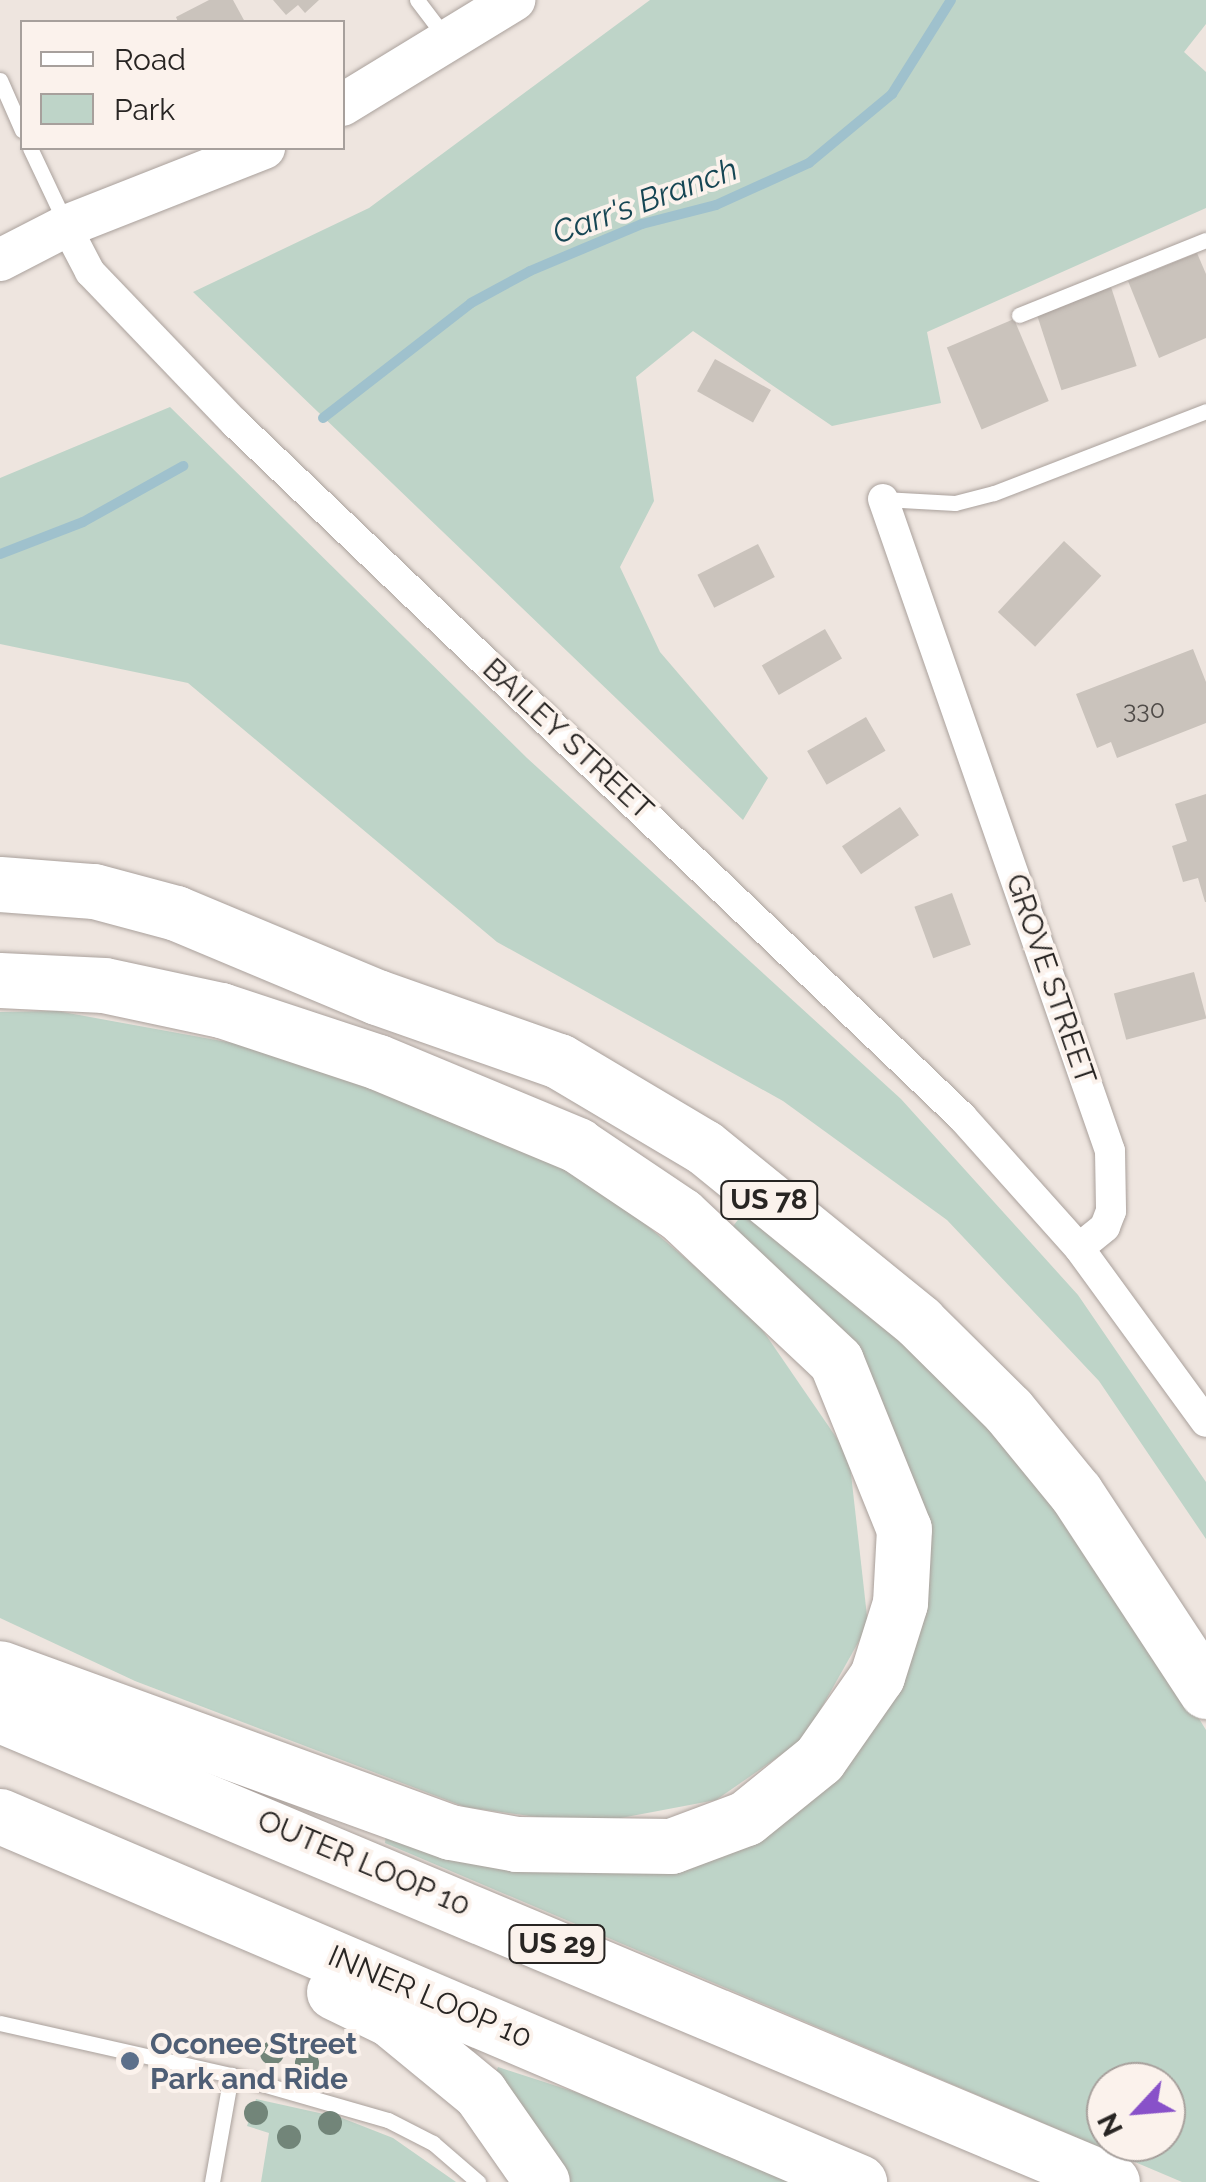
<!DOCTYPE html>
<style>
body{margin:0}
#map{position:relative;width:1206px;height:2182px;overflow:hidden;background:#eee5df;font-family:Raleway,sans-serif}
div>[style]{position:absolute}
[style*='--x']{left:calc(var(--x)*1px);top:calc(var(--y)*1px);width:calc(var(--w)*1px);rotate:calc(var(--a)*1deg)}
.green>*{inset:0;background:#bed4c8}
.stream>*{height:10px;margin:-5px;padding:0 5px;transform-origin:5px;border-radius:5px;background:#9fc1cd}
.building>*{inset:0;background:#cac3bc;transform-origin:0 0}
.roads{filter:drop-shadow(0 0 2px #aaa19c) drop-shadow(0 0 2px #aaa19c)}
.lane>*{height:15px;margin:-7.5px;padding:0 7.5px;transform-origin:7.5px;border-radius:7.5px;background:#fff}
.street>*{height:30px;margin:-15px;padding:0 15px;transform-origin:15px;border-radius:15px;background:#fff}
.secondary>*{height:42px;margin:-21px;padding:0 21px;transform-origin:21px;border-radius:21px;background:#fff}
.highway>*{height:55px;margin:-27.5px;padding:0 27.5px;transform-origin:27.5px;border-radius:27.5px;background:#fff}
.trees>*{width:24px;height:24px;margin:-12px;border-radius:50%;background:#728579}
.dots>*{width:28px;height:28px;translate:-50% -50%;box-sizing:border-box;border:5px solid #fbf2ec;border-radius:50%}
span{translate:-50% -50%;white-space:nowrap;text-align:center;line-height:1.15;-webkit-text-stroke:8px #fbf2ec;paint-order:stroke}
.number-label{font-size:25px;color:#504c49}
.number-label span{-webkit-text-stroke-width:0}
.shield-label span{padding:2px 8px;background:#fbf2ec;border:2px solid;border-radius:8px;-webkit-text-stroke-width:0}
.shield-label{font-size:28px;color:#282523;font-weight:700}
.street-label{font-size:30px;color:#282523}
.service-label{font-size:30px;color:#4e5e75;font-weight:700}
.left{translate:0 -50%;text-align:left}
.water-label{font-size:32px;color:#164654;font-style:italic}
.legend{position:absolute;left:20px;top:20px;width:325px;height:130px;box-sizing:border-box;background:#fbf2ec;border:2px solid #a7a09c;margin:0;padding:12px 18px;list-style:none;font-size:30px;color:#282523}
.legend li{display:flex;align-items:center;gap:20px;height:50px}
.legend b{width:50px;border:2px solid #a7a09c}
.north{position:absolute;left:1086px;top:2062px;width:100px;height:100px;box-sizing:border-box;background:#fbf2ec;border:2px solid #a7a09c;border-radius:50%;rotate:244deg;font-size:28px;font-weight:700;line-height:40px;text-align:center;color:#282523}
.north::after{content:'';display:block;margin:auto;width:35px;height:45px;background:#8851c9;clip-path:polygon(50% 0,100% 100%,50% 72%,0 100%)}
</style>
<div id="map">
<div class="green">
<i style="clip-path:polygon(650px 0,1206px 0,1206px 24px,1184px 52px,1206px 72px,1206px 208px,927px 332px,941px 403px,832px 426px,693px 331px,636px 377px,654px 501px,620px 567px,660px 652px,768px 778px,743px 820px,193px 292px,369px 208px)"></i>
<i style="clip-path:polygon(170px 407px,527px 758px,901px 1099px,1078px 1295px,1206px 1482px,1206px 1539px,1099px 1381px,947px 1220px,783px 1101px,497px 942px,188px 683px,0 644px,0 478px)"></i>
<i style="clip-path:polygon(57px 1011px,282px 1052px,596px 1182px,753px 1316px,849px 1456px,868px 1625px,804px 1739px,716px 1800px,589px 1824px,465px 1807px,135px 1681px,0 1618px,0 1012px)"></i>
<i style="clip-path:polygon(evenodd,748px 1207px,959px 1385px,1109px 1573px,1206px 1730px,1206px 2182px,1182px 2182px,385px 1843px,387px 1826px,576px 1872px,671px 1865px,872px 1727px,922px 1526px,730px 1230px,748px 1207px,1106px 2082px,1166px 2082px,1166px 2142px,1106px 2142px,1106px 2082px)"></i>
<i style="clip-path:polygon(498px 2067px,606px 2102px,793px 2182px,564px 2182px,493px 2080px)"></i>
<i style="clip-path:polygon(256px 2099px,342px 2118px,393px 2138px,456px 2182px,261px 2182px,269px 2133px,247px 2126px)"></i>
</div>
<div class="stream">
<i style="--x:323;--y:418;--w:187;--a:-37.8"></i>
<i style="--x:471;--y:303;--w:67;--a:-28.5"></i>
<i style="--x:530;--y:271;--w:121;--a:-22.8"></i>
<i style="--x:642;--y:224;--w:76;--a:-14.4"></i>
<i style="--x:716;--y:205;--w:102;--a:-24.3"></i>
<i style="--x:809;--y:163;--w:108;--a:-39.7"></i>
<i style="--x:892;--y:94;--w:111;--a:-57.9"></i>
<i style="--x:0;--y:554;--w:89;--a:-21.1"></i>
<i style="--x:83;--y:522;--w:115;--a:-29.2"></i>
</div>
<div class="building">
<i style="clip-path:polygon(209px 0,233px 0,245px 22px,178px 22px,176px 17px)"></i>
<i style="clip-path:polygon(273px 0,319px 0,305px 13px,298px 5px,286px 15px)"></i>
<i style="clip-path:polygon(1197px 253px,1206px 274px,1206px 338px,1159px 358px,1128px 281px)"></i>
<i style="left:1111px;top:287px;width:83px;height:79px;rotate:72deg"></i>
<i style="left:1014px;top:319px;width:89px;height:73px;rotate:67deg"></i>
<i style="left:715px;top:359px;width:64px;height:37px;rotate:29deg"></i>
<i style="left:1064px;top:541px;width:51px;height:97px;rotate:43deg"></i>
<i style="left:758px;top:544px;width:37px;height:68px;rotate:63deg"></i>
<i style="left:825px;top:629px;width:34px;height:73px;rotate:60deg"></i>
<i style="clip-path:polygon(1193px 649px,1206px 682px,1206px 723px,1117px 758px,1111px 742px,1097px 748px,1076px 694px)"></i>
<i style="left:866px;top:717px;width:39px;height:68px;rotate:60deg"></i>
<i style="clip-path:polygon(1206px 794px,1206px 902px,1205px 902px,1198px 878px,1183px 882px,1172px 846px,1187px 841px,1175px 804px)"></i>
<i style="left:900px;top:807px;width:34px;height:70px;rotate:56deg"></i>
<i style="left:952px;top:893px;width:55px;height:40px;rotate:70deg"></i>
<i style="left:1194px;top:972px;width:48px;height:83px;rotate:75deg"></i>
</div>
<div class="roads">
<div class="lane">
<i style="--x:417;--y:0;--w:48;--a:52.7"></i>
<i style="--x:0;--y:80;--w:55;--a:66.3"></i>
<i style="--x:30;--y:148;--w:82;--a:64.7"></i>
<i style="--x:1019;--y:315;--w:201;--a:-21.9"></i>
<i style="--x:883;--y:499;--w:72;--a:3.2"></i>
<i style="--x:955;--y:503;--w:40;--a:-14.4"></i>
<i style="--x:994;--y:493;--w:227;--a:-21.1"></i>
<i style="--x:0;--y:2023;--w:237;--a:12.7"></i>
<i style="--x:231;--y:2075;--w:163;--a:16"></i>
<i style="--x:388;--y:2120;--w:51;--a:27.1"></i>
<i style="--x:433;--y:2143;--w:60;--a:40.9"></i>
<i style="--x:212;--y:2182;--w:109;--a:-79.9"></i>
</div>
<div class="street">
<i style="--x:66;--y:226;--w:52;--a:62.4"></i>
<i style="--x:90;--y:272;--w:209;--a:46.2"></i>
<i style="--x:235;--y:423;--w:1005;--a:43.67"></i>
<i style="--x:962;--y:1117;--w:176;--a:48.2"></i>
<i style="--x:1079;--y:1248;--w:215;--a:53.9"></i>
<i style="--x:883;--y:499;--w:690;--a:70.8"></i>
<i style="--x:1110;--y:1151;--w:60;--a:89"></i>
<i style="--x:1111;--y:1211;--w:17;--a:111"></i>
<i style="--x:1105;--y:1227;--w:33;--a:141"></i>
</div>
<div class="secondary">
<i style="--x:342;--y:105;--w:202;--a:-31.4"></i>
<i style="--x:0;--y:260;--w:74;--a:-27.3"></i>
<i style="--x:66;--y:226;--w:213;--a:-21.5"></i>
</div>
<div class="highway">
<i style="--x:0;--y:884;--w:94;--a:4.3"></i>
<i style="--x:94;--y:891;--w:85;--a:15"></i>
<i style="--x:176;--y:913;--w:218;--a:22.7"></i>
<i style="--x:377;--y:997;--w:193;--a:19.4"></i>
<i style="--x:559;--y:1061;--w:169;--a:30.7"></i>
<i style="--x:704;--y:1147;--w:277;--a:39.1"></i>
<i style="--x:919;--y:1322;--w:125;--a:44.7"></i>
<i style="--x:1008;--y:1410;--w:107;--a:50.7"></i>
<i style="--x:1076;--y:1493;--w:237;--a:56.7"></i>
<i style="--x:0;--y:980;--w:104;--a:2.8"></i>
<i style="--x:104;--y:985;--w:120;--a:12.1"></i>
<i style="--x:221;--y:1010;--w:165;--a:18.3"></i>
<i style="--x:378;--y:1062;--w:216;--a:22.6"></i>
<i style="--x:577;--y:1145;--w:125;--a:33.9"></i>
<i style="--x:681;--y:1215;--w:213;--a:43.3"></i>
<i style="--x:836;--y:1361;--w:181;--a:68"></i>
<i style="--x:904;--y:1529;--w:74;--a:93.1"></i>
<i style="--x:900;--y:1603;--w:77;--a:107.5"></i>
<i style="--x:877;--y:1676;--w:101;--a:124.9"></i>
<i style="--x:819;--y:1759;--w:94;--a:141.1"></i>
<i style="--x:746;--y:1818;--w:80;--a:159.5"></i>
<i style="--x:671;--y:1846;--w:154;--a:-179.3"></i>
<i style="--x:517;--y:1844;--w:68;--a:-169.8"></i>
<i style="--x:450;--y:1832;--w:479;--a:-160"></i>
<i style="--x:0;--y:1715;--w:1206;--a:22.78"></i>
<i style="--x:0;--y:1816;--w:934;--a:23.08"></i>
<i style="--x:334;--y:1992;--w:62;--a:25.7"></i>
<i style="--x:390;--y:2019;--w:117;--a:39.4"></i>
<i style="--x:480;--y:2093;--w:108;--a:55.1"></i>
</div>
</div>
<div class="trees">
<i style="left:272px;top:2053px"></i>
<i style="left:307px;top:2063px"></i>
<i style="left:256px;top:2113px"></i>
<i style="left:330px;top:2123px"></i>
<i style="left:289px;top:2137px"></i>
</div>
<div class="dots">
<i style="left:130px;top:2061px;background:#5c6f8a"></i>
</div>
<div class="number-label">
<span style="left:1144px;top:709px">330</span>
</div>
<div class="shield-label">
<span style="left:769px;top:1200px">US 78</span>
<span style="left:557px;top:1944px">US 29</span>
</div>
<div class="street-label">
<span style="left:568px;top:739px;rotate:43deg">BAILEY STREET</span>
<span style="left:1051px;top:979px;rotate:71deg">GROVE STREET</span>
<span style="left:364px;top:1863px;rotate:23deg">OUTER LOOP 10</span>
<span style="left:430px;top:1997px;rotate:23deg">INNER LOOP 10</span>
</div>
<div class="service-label">
<span class="left" style="left:150px;top:2061px">Oconee Street<br>Park and Ride</span>
</div>
<div class="water-label">
<span style="left:645px;top:201px;rotate:-20deg">Carr's Branch</span>
</div>
<ul class="legend">
<li><b style="height:12px;background:#fff"></b>Road</li>
<li><b style="height:28px;background:#bed4c8"></b>Park</li>
</ul>
<div class="north">N</div>
</div>
